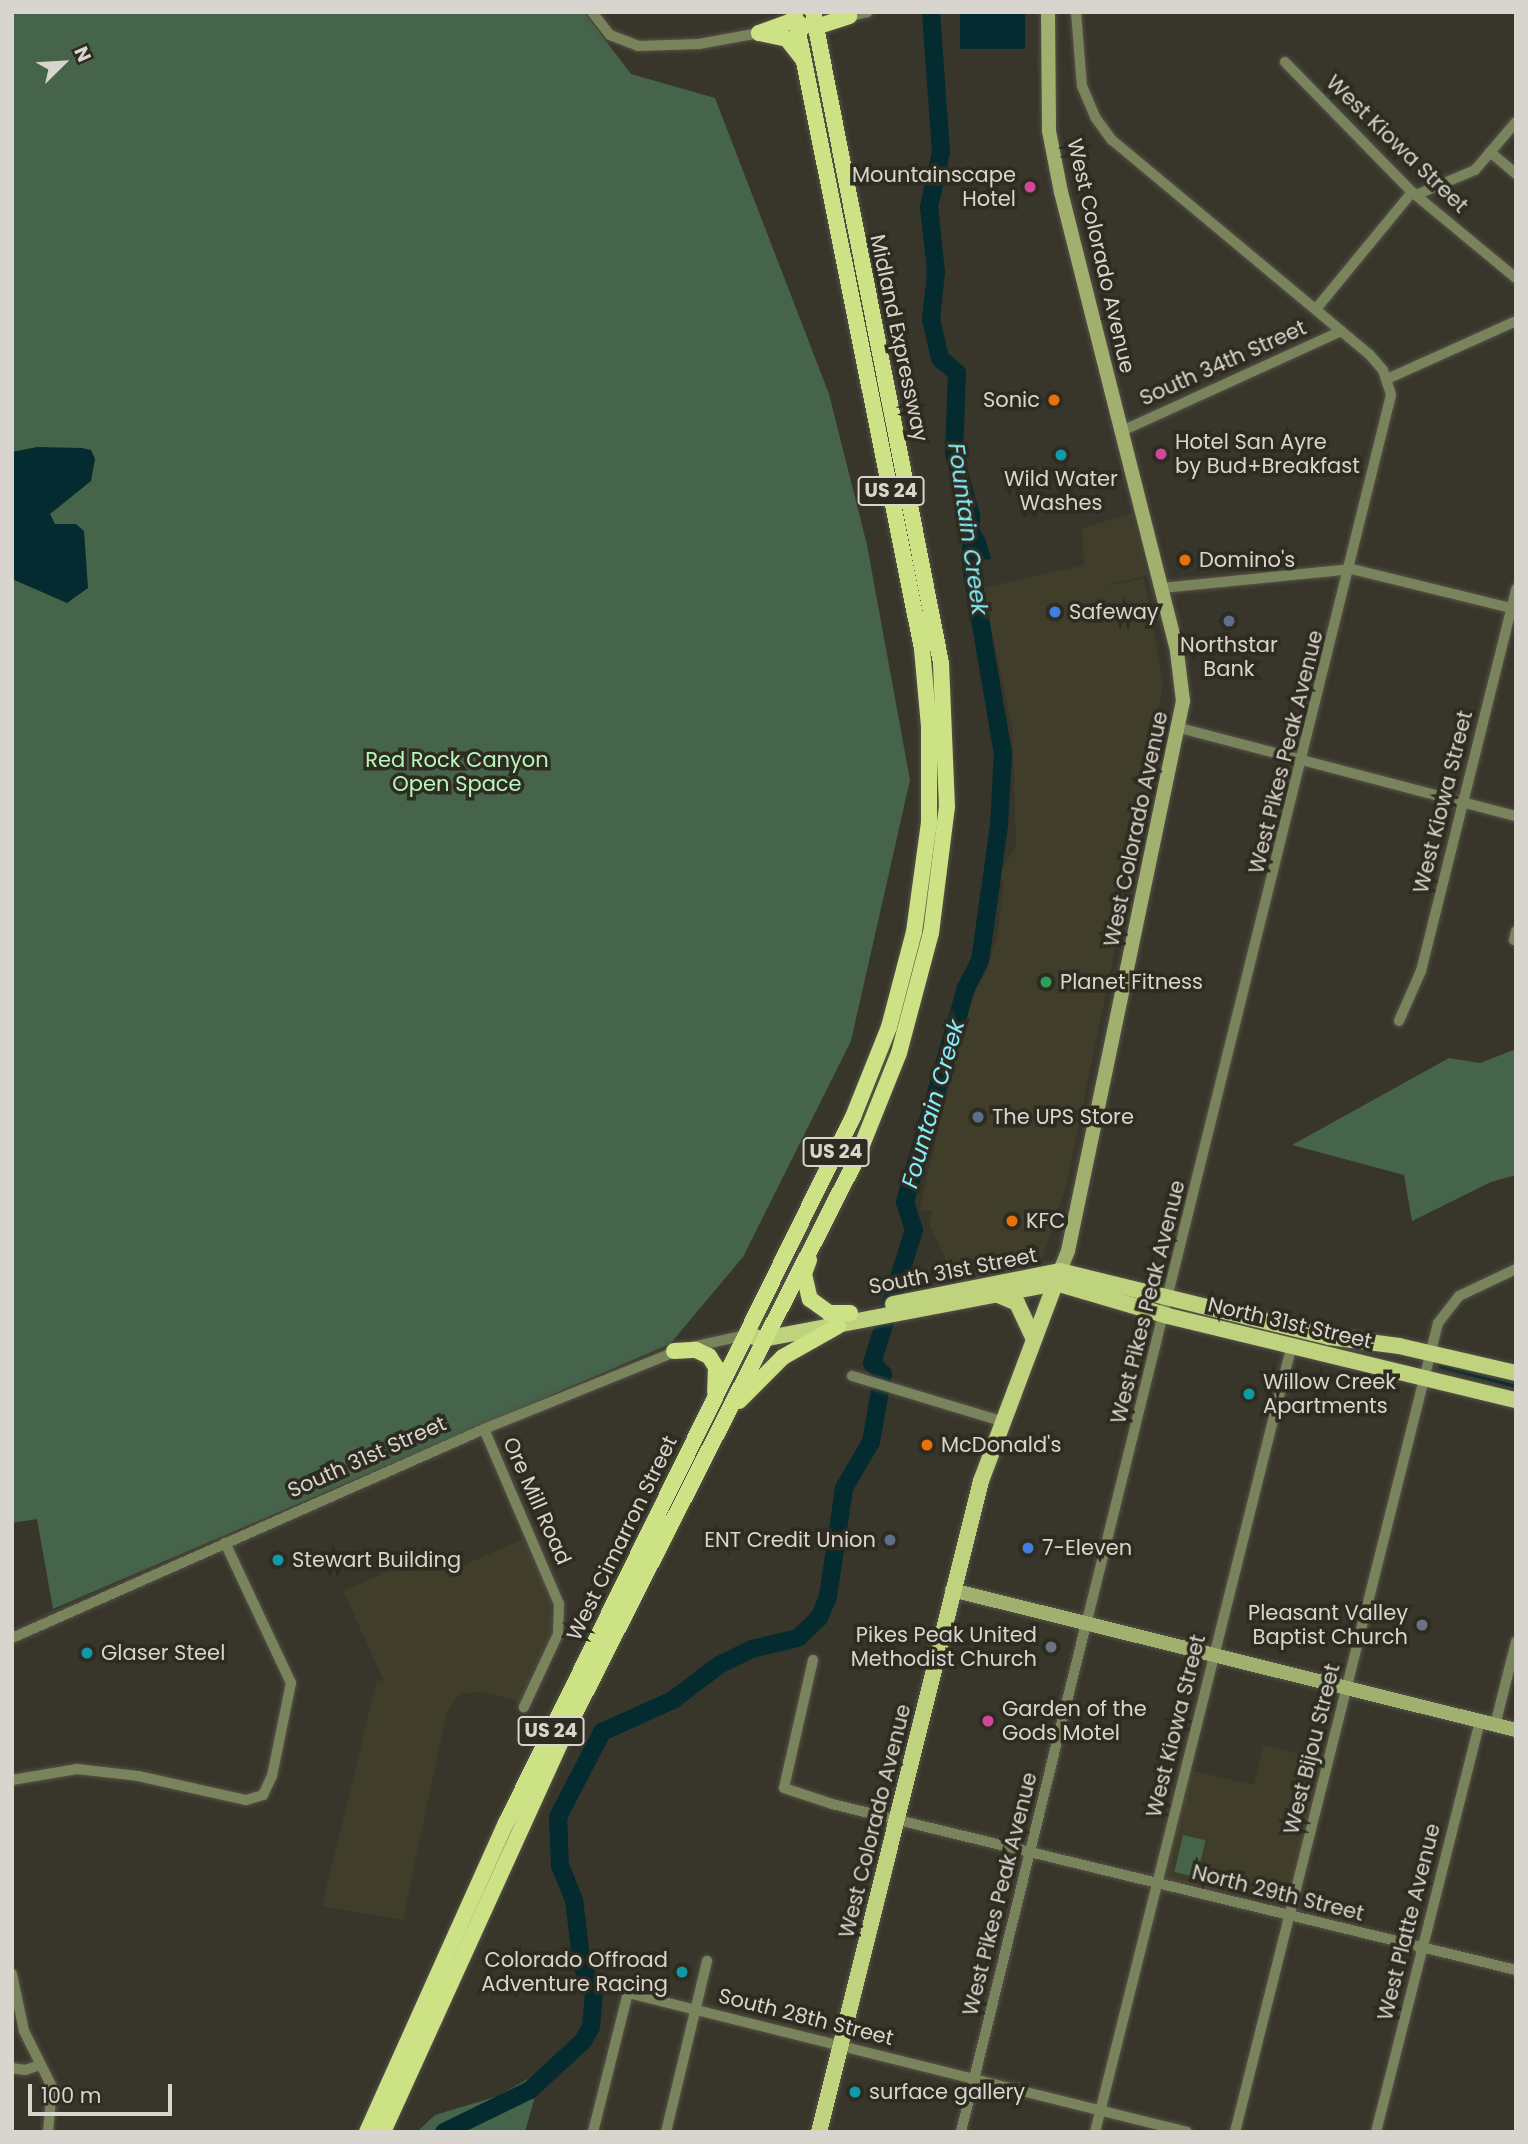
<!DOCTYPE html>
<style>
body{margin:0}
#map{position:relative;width:1528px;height:2144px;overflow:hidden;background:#38352a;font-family:Poppins,sans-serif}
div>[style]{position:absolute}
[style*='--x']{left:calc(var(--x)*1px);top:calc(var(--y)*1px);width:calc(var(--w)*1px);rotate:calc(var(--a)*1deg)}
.built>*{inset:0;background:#403d2a}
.green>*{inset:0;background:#466449;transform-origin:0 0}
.water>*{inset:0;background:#042b2f;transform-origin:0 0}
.stream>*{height:2.5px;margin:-1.25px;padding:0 1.25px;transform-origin:1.25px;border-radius:1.25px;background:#042b2f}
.river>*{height:18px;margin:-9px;padding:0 9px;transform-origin:9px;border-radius:9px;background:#042b2f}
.roads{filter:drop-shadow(0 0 2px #555248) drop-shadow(0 0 2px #555248)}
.minor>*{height:10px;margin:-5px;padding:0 5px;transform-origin:5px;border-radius:5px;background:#7a845c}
.secondary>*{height:14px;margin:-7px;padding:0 7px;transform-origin:7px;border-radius:7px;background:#a1b06f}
.primary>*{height:16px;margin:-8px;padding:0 8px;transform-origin:8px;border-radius:8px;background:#bfd27d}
.trunk>*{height:16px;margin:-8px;padding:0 8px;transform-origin:8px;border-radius:8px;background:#cce284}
.dots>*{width:19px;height:19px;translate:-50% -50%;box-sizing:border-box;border:4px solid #2e2b20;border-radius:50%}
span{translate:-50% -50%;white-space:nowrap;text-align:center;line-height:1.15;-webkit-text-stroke:7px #2e2b20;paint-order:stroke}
.shield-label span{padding:2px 5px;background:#2e2b20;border:2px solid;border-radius:5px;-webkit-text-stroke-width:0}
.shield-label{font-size:19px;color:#d7d5ce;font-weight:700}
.street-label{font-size:21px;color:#d7d5ce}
.poi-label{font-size:21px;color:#d7d5ce}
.right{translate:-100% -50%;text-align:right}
.left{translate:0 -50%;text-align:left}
.park-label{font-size:21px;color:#b7f7bd}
.water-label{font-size:23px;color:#84effc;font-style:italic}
.frame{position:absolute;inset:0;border:14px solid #d7d5ce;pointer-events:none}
.north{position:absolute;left:28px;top:28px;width:70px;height:70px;-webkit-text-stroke:5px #2e2b20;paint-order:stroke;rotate:66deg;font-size:19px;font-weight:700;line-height:28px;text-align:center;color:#d7d5ce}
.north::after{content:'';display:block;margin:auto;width:24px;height:32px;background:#d7d5ce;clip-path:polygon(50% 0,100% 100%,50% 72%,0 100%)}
.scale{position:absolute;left:28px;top:2084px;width:144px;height:32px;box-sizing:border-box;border:4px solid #d7d5ce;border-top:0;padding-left:9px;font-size:21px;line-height:24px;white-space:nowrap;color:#d7d5ce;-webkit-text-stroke:5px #2e2b20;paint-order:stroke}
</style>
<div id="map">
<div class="built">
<i style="clip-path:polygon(1132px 513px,1147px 575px,1097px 588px,1144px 578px,1163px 684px,1153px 736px,1158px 743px,1065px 1191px,1042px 1257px,1021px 1273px,959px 1286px,929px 1224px,932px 1210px,919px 1211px,968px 1004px,985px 973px,997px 938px,1004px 881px,998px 875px,1016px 847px,1012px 727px,983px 588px,1084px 565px,1082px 528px)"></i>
<i style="clip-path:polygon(523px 1539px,551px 1597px,552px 1633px,520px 1702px,482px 1692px,465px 1693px,455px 1698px,446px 1715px,403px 1920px,322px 1906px,377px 1680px,384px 1681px,343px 1591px,434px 1552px,445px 1573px)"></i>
<i style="clip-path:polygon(1263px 1745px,1322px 1760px,1286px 1905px,1164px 1878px,1190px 1770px,1254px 1785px)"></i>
</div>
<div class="green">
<i style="clip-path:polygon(12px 12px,584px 12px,631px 74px,715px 98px,829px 394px,867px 545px,910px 780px,851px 1041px,743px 1257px,670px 1344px,53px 1609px,37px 1519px,12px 1523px)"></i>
<i style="clip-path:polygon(1516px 1049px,1516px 1175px,1491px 1182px,1412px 1221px,1404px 1175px,1292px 1145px,1449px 1058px,1480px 1063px)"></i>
<i style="left:1183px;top:1835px;width:23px;height:38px;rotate:13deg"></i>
<i style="clip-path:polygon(542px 2071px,525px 2132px,417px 2132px,435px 2115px,498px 2096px)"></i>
</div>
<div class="water">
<i style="left:960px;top:12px;width:65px;height:37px"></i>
<i style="clip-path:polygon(37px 447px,82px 448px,91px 450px,95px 459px,91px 481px,50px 514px,55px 524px,76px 524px,84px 531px,88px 588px,67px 603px,12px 579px,12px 452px)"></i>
<i style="clip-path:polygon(974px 521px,985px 538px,991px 559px,965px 561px,963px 539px,967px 522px)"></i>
</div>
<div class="stream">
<i style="--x:1440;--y:1366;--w:79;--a:14.7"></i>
</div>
<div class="river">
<i style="--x:444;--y:2132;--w:96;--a:-26"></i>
<i style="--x:530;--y:2090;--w:72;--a:-42.8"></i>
<i style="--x:583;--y:2041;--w:16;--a:-60"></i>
<i style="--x:591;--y:2027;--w:36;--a:-85"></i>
<i style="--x:594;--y:1991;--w:29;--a:-115"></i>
<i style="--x:582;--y:1965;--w:65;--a:-97"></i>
<i style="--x:574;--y:1900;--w:37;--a:-112"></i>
<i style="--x:560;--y:1866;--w:49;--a:-92.3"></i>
<i style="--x:558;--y:1817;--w:96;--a:-62.6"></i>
<i style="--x:602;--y:1732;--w:78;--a:-24.3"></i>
<i style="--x:673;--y:1700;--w:58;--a:-37.3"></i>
<i style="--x:719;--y:1665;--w:37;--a:-26"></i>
<i style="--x:752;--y:1649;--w:47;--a:-13.4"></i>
<i style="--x:798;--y:1638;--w:29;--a:-44"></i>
<i style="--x:819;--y:1618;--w:23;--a:-67"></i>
<i style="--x:828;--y:1597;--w:110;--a:-81.6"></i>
<i style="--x:844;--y:1488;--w:53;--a:-59.6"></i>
<i style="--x:871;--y:1442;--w:69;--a:-80"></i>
<i style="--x:883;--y:1374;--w:16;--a:-135"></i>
<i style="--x:872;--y:1363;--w:139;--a:-72.5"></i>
<i style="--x:914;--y:1230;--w:29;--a:-108"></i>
<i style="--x:905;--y:1202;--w:223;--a:-74.1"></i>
<i style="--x:966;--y:988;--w:30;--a:-63"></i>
<i style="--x:980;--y:961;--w:137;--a:-82"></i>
<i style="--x:999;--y:825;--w:71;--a:-86.8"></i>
<i style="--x:1003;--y:754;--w:191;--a:-99.7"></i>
<i style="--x:971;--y:566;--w:50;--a:-90"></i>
<i style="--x:971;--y:516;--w:65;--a:-105.1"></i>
<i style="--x:954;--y:453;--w:80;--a:-87.9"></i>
<i style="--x:957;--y:373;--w:23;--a:-139"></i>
<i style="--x:940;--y:358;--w:39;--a:-103"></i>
<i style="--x:931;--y:320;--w:48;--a:-84.1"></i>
<i style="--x:936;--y:272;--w:65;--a:-96.1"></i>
<i style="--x:929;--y:207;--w:56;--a:-77.7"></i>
<i style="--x:941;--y:152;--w:140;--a:-94.1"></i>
</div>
<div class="roads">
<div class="minor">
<i style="--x:592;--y:12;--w:29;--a:52"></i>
<i style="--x:610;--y:35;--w:30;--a:21"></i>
<i style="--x:638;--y:46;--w:61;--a:-1.9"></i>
<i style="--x:699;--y:44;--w:61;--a:-10.4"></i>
<i style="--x:1076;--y:12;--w:74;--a:85.4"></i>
<i style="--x:1082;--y:86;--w:34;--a:67"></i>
<i style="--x:1095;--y:117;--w:29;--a:54"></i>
<i style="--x:1112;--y:140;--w:334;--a:39.8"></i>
<i style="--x:1369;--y:354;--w:21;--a:49"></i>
<i style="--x:1383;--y:370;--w:26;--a:72"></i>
<i style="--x:1391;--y:395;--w:1263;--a:103.93"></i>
<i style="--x:849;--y:16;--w:19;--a:-12"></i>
<i style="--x:1285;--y:62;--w:182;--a:45.7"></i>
<i style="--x:1412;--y:192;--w:135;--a:39.6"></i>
<i style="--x:1490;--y:152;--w:34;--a:40"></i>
<i style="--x:1416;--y:195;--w:64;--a:-23"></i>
<i style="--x:1475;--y:170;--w:63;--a:-49.5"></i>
<i style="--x:1316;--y:309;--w:151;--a:-50.6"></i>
<i style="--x:1387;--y:379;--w:141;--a:-24.2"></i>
<i style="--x:1122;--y:431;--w:241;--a:-24.5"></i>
<i style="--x:1162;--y:588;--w:191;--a:-5.7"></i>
<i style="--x:1352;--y:569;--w:168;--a:13.8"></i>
<i style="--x:1180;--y:728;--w:347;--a:14.7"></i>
<i style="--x:1514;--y:940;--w:9;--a:-77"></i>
<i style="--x:1399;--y:1021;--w:55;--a:-66.3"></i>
<i style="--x:1421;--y:971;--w:394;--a:-76"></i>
<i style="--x:692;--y:1347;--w:55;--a:-12.5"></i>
<i style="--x:852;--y:1376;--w:156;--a:16.8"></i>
<i style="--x:484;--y:1429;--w:190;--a:66.8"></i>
<i style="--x:559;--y:1604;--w:30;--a:92"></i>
<i style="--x:558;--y:1634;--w:81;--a:115"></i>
<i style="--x:12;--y:1638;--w:516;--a:-23.88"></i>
<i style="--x:484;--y:1429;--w:208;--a:-22"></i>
<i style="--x:813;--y:1660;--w:131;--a:102.8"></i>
<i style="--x:784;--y:1788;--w:51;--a:18.4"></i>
<i style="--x:832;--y:1804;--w:704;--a:13.64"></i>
<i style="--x:1495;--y:1725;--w:86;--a:-75.8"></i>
<i style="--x:12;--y:1780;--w:66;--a:-9.6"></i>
<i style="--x:77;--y:1769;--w:61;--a:6.5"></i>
<i style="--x:138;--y:1776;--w:111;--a:12.5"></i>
<i style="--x:246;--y:1800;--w:18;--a:-16"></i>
<i style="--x:263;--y:1795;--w:21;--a:-65"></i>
<i style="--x:272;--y:1776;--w:95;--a:-78.5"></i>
<i style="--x:291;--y:1683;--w:155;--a:-115.2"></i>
<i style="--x:12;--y:1974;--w:58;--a:78.1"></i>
<i style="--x:24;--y:2031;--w:63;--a:63.4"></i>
<i style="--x:52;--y:2087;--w:45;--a:95.1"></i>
<i style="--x:12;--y:2068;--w:13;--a:9"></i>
<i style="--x:25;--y:2070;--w:16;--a:-18"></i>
<i style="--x:593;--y:2132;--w:143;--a:-75.9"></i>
<i style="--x:628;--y:1993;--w:576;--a:13.96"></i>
<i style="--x:666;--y:2132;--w:176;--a:-76.5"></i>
<i style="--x:961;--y:2132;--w:523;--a:-76.18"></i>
<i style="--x:1095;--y:2132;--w:812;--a:-75.96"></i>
<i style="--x:1235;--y:2132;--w:834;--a:-75.91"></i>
<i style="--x:1438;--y:1323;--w:34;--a:-52"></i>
<i style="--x:1459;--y:1296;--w:63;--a:-25.3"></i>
<i style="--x:1376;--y:2132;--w:423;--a:-75.8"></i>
</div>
<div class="secondary">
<i style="--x:1048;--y:12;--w:119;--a:89.5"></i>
<i style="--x:1049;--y:131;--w:62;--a:78.9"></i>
<i style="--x:1061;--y:192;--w:474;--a:75.8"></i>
<i style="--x:1177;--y:652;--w:49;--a:83"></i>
<i style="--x:1183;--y:701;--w:562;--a:101.81"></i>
<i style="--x:1068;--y:1251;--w:22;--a:112"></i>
<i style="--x:952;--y:1590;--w:581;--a:13.94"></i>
</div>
<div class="primary">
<i style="--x:998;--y:1295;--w:21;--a:23"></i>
<i style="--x:1017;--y:1303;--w:40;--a:65"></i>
<i style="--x:893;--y:1304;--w:170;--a:-11.2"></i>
<i style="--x:1060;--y:1271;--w:277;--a:13.8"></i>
<i style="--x:1329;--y:1337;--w:71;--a:7.3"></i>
<i style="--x:1399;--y:1346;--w:120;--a:13"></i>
<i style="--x:746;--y:1335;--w:17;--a:13"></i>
<i style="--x:763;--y:1339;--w:298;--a:-10.8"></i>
<i style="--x:1056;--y:1283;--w:117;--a:16.4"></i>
<i style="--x:1168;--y:1316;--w:358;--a:13.6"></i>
<i style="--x:819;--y:2132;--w:671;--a:-76.03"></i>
<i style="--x:981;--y:1481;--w:224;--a:-69.4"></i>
</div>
<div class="trunk">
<i style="--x:816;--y:27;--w:35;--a:-18"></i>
<i style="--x:759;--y:33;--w:38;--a:-20"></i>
<i style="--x:795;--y:20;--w:11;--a:38"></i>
<i style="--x:759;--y:33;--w:29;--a:12"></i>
<i style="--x:787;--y:39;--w:24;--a:52"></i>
<i style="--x:809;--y:1260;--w:15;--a:110"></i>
<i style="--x:804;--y:1274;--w:26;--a:77"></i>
<i style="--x:810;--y:1299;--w:24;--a:36"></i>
<i style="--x:829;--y:1313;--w:21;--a:0"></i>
<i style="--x:674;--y:1351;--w:22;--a:-3"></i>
<i style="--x:696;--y:1350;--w:14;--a:25"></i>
<i style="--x:709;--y:1356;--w:13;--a:58"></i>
<i style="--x:716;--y:1367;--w:25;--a:92"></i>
<i style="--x:739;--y:1401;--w:62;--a:-45"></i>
<i style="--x:783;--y:1357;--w:63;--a:-29.4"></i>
<i style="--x:367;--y:2132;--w:339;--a:-65.8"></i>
<i style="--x:506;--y:1823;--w:787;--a:-63.83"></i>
<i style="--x:853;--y:1117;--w:97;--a:-68.2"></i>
<i style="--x:889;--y:1027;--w:98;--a:-75.3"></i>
<i style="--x:914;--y:932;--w:110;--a:-82.2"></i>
<i style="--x:929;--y:823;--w:97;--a:-90"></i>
<i style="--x:929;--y:726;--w:77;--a:-95.2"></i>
<i style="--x:922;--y:649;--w:650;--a:-101.36"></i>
<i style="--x:383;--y:2132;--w:436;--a:-65.5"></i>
<i style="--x:564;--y:1735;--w:645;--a:-63.08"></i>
<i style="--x:856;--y:1160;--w:115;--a:-68.1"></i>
<i style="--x:899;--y:1053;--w:124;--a:-75.1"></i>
<i style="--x:931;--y:933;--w:127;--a:-82.8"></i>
<i style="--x:947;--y:807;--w:144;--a:-92.4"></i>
<i style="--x:941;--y:663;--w:663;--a:-101.12"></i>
</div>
</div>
<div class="dots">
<i style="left:1030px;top:187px;background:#d1479c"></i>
<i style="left:1054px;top:400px;background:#e8710a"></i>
<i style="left:1161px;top:454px;background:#d1479c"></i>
<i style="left:1061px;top:455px;background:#0f9aa8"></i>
<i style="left:1185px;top:560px;background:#e8710a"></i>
<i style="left:1055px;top:612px;background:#3f7fe0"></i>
<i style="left:1229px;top:621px;background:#5c6f8a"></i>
<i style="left:1046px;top:982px;background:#2e9e5b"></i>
<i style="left:978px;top:1117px;background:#5c6f8a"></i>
<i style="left:1012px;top:1221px;background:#e8710a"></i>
<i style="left:1249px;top:1394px;background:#0f9aa8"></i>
<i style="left:927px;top:1445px;background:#e8710a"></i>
<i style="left:890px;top:1540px;background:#5c6f8a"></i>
<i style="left:1028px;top:1548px;background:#3f7fe0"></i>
<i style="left:278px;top:1560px;background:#0f9aa8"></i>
<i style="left:1422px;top:1625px;background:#6b7280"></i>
<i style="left:1051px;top:1647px;background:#6b7280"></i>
<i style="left:87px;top:1653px;background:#0f9aa8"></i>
<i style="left:988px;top:1721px;background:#d1479c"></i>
<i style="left:682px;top:1972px;background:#0f9aa8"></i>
<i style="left:855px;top:2092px;background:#0f9aa8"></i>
</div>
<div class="shield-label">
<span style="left:891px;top:491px">US 24</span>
<span style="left:836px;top:1152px">US 24</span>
<span style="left:551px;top:1731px">US 24</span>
</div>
<div class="street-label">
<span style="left:1397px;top:144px;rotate:44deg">West Kiowa Street</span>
<span style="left:1101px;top:256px;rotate:77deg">West Colorado Avenue</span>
<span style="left:899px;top:338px;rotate:78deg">Midland Expressway</span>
<span style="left:1223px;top:363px;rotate:-24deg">South 34th Street</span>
<span style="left:1286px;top:752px;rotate:-76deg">West Pikes Peak Avenue</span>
<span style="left:1443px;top:802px;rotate:-76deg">West Kiowa Street</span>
<span style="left:1136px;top:829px;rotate:-78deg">West Colorado Avenue</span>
<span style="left:953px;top:1271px;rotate:-11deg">South 31st Street</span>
<span style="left:1148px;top:1302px;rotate:-76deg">West Pikes Peak Avenue</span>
<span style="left:1290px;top:1323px;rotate:13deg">North 31st Street</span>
<span style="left:367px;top:1457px;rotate:-24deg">South 31st Street</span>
<span style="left:537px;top:1501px;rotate:66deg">Ore Mill Road</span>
<span style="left:622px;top:1538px;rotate:-64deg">West Cimarron Street</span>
<span style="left:1176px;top:1726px;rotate:-76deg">West Kiowa Street</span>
<span style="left:1312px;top:1749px;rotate:-76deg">West Bijou Street</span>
<span style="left:875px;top:1821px;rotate:-76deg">West Colorado Avenue</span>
<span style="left:1278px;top:1893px;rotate:14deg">North 29th Street</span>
<span style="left:1000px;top:1894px;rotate:-76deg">West Pikes Peak Avenue</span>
<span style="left:1409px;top:1922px;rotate:-76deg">West Platte Avenue</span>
<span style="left:806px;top:2017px;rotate:14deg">South 28th Street</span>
</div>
<div class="poi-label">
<span class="right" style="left:1016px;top:187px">Mountainscape<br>Hotel</span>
<span class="right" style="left:1040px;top:400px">Sonic</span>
<span class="left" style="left:1175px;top:454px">Hotel San Ayre<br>by Bud+Breakfast</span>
<span style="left:1061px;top:491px">Wild Water<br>Washes</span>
<span class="left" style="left:1199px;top:560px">Domino's</span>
<span class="left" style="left:1069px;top:612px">Safeway</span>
<span style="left:1229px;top:657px">Northstar<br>Bank</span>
<span class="left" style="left:1060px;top:982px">Planet Fitness</span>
<span class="left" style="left:992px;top:1117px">The UPS Store</span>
<span class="left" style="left:1026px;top:1221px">KFC</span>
<span class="left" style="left:1263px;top:1394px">Willow Creek<br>Apartments</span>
<span class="left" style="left:941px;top:1445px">McDonald's</span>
<span class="right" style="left:876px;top:1540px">ENT Credit Union</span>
<span class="left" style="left:1042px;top:1548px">7-Eleven</span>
<span class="left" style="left:292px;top:1560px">Stewart Building</span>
<span class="right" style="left:1408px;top:1625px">Pleasant Valley<br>Baptist Church</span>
<span class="right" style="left:1037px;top:1647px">Pikes Peak United<br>Methodist Church</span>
<span class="left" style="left:101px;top:1653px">Glaser Steel</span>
<span class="left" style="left:1002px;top:1721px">Garden of the<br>Gods Motel</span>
<span class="right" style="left:668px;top:1972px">Colorado Offroad<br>Adventure Racing</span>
<span class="left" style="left:869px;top:2092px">surface gallery</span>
</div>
<div class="park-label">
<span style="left:457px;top:772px">Red Rock Canyon<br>Open Space</span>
</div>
<div class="water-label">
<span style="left:968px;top:529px;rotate:82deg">Fountain Creek</span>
<span style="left:933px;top:1104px;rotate:-74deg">Fountain Creek</span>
</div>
<div class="frame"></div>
<div class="north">N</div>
<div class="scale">100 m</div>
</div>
